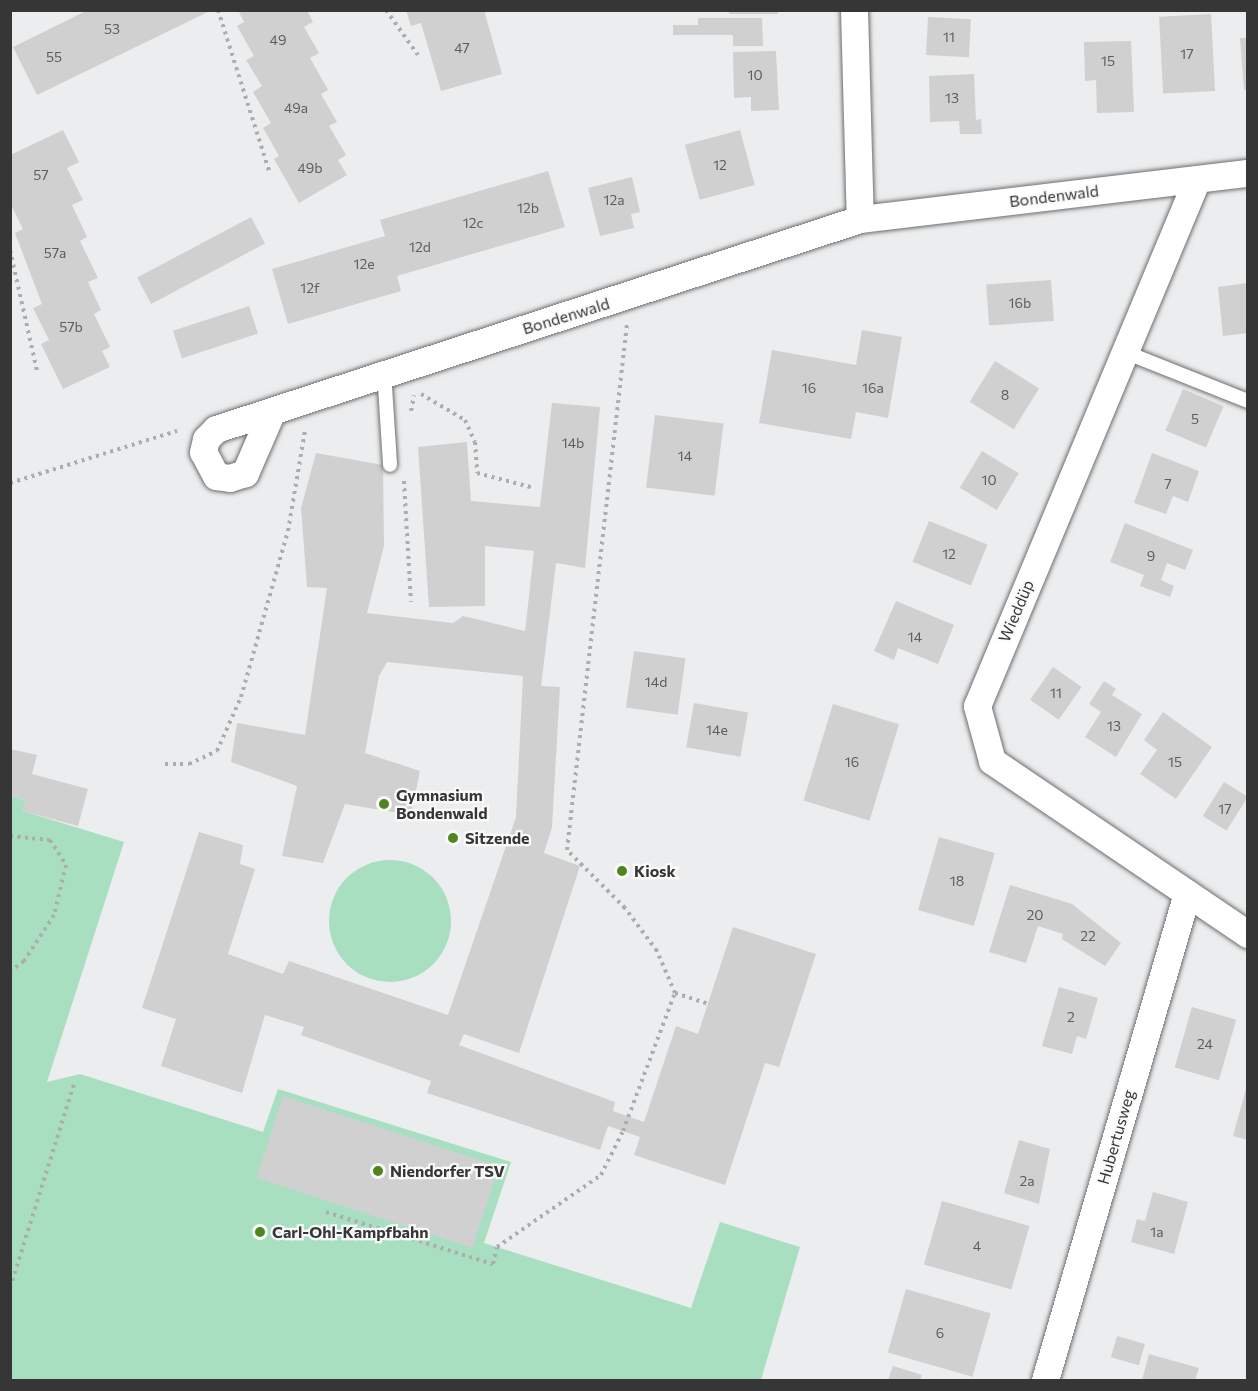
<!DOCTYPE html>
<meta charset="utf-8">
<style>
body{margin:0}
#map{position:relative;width:1258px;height:1391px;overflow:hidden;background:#ecedee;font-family:Commissioner,sans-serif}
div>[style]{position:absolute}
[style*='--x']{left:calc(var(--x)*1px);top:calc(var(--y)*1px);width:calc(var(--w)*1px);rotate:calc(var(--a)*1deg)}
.green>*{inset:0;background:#a8dfc1}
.round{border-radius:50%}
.building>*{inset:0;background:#d1d0d1;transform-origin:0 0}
.path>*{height:4px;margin-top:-2px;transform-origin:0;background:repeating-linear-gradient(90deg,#adadae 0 3px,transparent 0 7.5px)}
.roads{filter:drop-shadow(0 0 2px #6e6e6f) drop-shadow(0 0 2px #6e6e6f)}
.lane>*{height:14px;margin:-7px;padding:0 7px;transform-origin:7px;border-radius:7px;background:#fff}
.street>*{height:27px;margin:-13.5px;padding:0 13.5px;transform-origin:13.5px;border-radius:13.5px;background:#fff}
.dots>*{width:16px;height:16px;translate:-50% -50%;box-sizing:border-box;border:3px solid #fafafb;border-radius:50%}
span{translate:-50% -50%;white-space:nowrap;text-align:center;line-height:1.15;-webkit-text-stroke:4.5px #fafafb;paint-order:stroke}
.number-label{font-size:14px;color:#5d5c5e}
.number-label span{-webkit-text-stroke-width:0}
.street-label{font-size:16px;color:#363637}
.poi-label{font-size:16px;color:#363637;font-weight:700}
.left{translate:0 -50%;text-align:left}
.frame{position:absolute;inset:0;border:12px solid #363637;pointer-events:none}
</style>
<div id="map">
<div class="green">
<i style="clip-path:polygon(10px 796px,25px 800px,23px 811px,124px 842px,47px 1082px,80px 1074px,263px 1132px,278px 1089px,511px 1162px,484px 1243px,691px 1308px,720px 1222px,800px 1247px,761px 1380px,11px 1380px)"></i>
<i class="round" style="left:329px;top:860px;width:122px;height:122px"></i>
</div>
<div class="building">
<i style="clip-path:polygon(88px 10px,212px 10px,37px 95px,13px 47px)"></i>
<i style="clip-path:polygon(238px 10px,307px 10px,313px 22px,304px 27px,319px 53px,310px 58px,328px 90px,321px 94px,337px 122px,329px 126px,346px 155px,338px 160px,347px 175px,299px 203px,274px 159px,279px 156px,263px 128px,271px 123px,253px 92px,262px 86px,246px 60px,254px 56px,237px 26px,244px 22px)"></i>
<i style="clip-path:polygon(406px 10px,484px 10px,502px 74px,441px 91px,421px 23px,411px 26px)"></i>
<i style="left:729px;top:10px;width:49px;height:4px"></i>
<i style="left:1211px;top:14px;width:77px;height:52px;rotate:87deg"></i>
<i style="left:928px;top:17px;width:43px;height:38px;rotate:3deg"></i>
<i style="clip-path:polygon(698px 18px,762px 18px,763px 46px,733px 46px,733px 35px,673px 35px,673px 25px,698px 25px)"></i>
<i style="clip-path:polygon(1240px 38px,1248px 38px,1248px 90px,1244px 90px)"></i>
<i style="clip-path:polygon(1131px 41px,1134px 112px,1097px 113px,1096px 80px,1085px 81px,1084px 42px)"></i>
<i style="clip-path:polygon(776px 51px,779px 110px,751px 111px,751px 97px,734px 98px,733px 52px)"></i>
<i style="clip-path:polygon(974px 74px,976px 120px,981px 119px,982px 134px,960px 134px,959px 121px,930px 122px,929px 76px)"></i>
<i style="clip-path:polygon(63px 130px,79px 162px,67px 168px,83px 200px,72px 205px,87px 237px,80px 241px,98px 278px,88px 282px,101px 310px,94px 314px,110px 347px,102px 351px,110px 367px,63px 389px,41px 344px,49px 340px,33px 308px,42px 304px,15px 233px,23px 229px,10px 203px,10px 155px)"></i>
<i style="left:740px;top:130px;width:57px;height:57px;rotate:75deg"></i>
<i style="clip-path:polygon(548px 171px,565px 227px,397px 276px,401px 291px,288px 324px,272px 269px,385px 236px,380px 220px)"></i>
<i style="clip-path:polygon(632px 177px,640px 212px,631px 214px,634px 228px,600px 236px,588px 188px)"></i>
<i style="left:251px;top:217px;width:30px;height:129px;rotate:62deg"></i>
<i style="left:1051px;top:280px;width:41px;height:65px;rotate:86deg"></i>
<i style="clip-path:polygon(1248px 283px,1248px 333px,1223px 336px,1218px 287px)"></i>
<i style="left:249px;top:306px;width:29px;height:80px;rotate:72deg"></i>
<i style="clip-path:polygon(862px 330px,902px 337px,888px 418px,856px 412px,851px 439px,759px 423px,772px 350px,856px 365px)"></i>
<i style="left:995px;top:361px;width:52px;height:48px;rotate:32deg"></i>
<i style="left:1183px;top:389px;width:44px;height:45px;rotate:23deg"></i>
<i style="clip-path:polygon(552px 403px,600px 407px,585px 568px,556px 563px,541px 686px,560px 687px,552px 827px,544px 853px,580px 866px,519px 1053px,464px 1034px,459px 1045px,615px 1102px,613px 1111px,644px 1122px,676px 1026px,698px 1034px,733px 927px,816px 954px,779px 1067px,765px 1063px,725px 1185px,634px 1155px,640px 1137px,608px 1126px,600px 1150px,427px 1093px,431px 1081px,301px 1035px,304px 1027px,265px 1015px,242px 1093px,161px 1066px,176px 1019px,142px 1008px,199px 832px,243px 845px,240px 864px,255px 869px,228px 954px,283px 974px,289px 961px,448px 1015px,516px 817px,523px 676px,387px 662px,379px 676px,365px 753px,420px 771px,411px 815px,345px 804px,323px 863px,282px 856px,297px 786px,231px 762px,237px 723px,305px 735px,327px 588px,307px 587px,301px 508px,316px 453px,383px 465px,384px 546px,367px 613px,453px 623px,463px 616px,525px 631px,534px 551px,485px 546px,485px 606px,429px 607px,418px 447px,467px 442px,471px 501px,540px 507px)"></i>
<i style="left:655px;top:415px;width:69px;height:73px;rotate:7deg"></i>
<i style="left:982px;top:451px;width:43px;height:43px;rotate:31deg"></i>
<i style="clip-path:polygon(1152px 453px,1199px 471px,1188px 502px,1173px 496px,1166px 514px,1134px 503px)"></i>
<i style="left:929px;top:521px;width:63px;height:44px;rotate:22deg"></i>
<i style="clip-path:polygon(1125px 523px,1193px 550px,1185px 570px,1167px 563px,1161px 580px,1174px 586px,1170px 597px,1140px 586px,1144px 575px,1110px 562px)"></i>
<i style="clip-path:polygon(896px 601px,954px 625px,938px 664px,898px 648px,894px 660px,874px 651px)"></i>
<i style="left:634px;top:651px;width:52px;height:57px;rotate:8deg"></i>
<i style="left:1053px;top:667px;width:35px;height:40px;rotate:35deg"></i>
<i style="clip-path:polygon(1104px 681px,1116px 689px,1112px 695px,1142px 714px,1116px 757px,1085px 737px,1101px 712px,1089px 704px)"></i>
<i style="left:694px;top:703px;width:55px;height:45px;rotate:10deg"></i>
<i style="left:833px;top:704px;width:69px;height:101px;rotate:17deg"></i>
<i style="clip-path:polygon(1163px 712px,1212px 747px,1176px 799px,1140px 774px,1157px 750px,1144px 740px)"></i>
<i style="clip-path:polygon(10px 749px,37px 755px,32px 774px,88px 789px,78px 826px,22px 811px,25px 800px,10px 796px)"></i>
<i style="left:1224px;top:782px;width:28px;height:40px;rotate:32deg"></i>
<i style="left:939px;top:837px;width:58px;height:76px;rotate:16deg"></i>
<i style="clip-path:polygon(618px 864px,630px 868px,626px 878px,615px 875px)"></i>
<i style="clip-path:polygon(1010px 885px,1072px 904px,1121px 943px,1105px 966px,1062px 939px,1063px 934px,1038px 926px,1026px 963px,989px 952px)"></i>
<i style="clip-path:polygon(1059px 987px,1098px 998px,1086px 1039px,1077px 1036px,1072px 1054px,1042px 1046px)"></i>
<i style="left:1192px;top:1007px;width:46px;height:63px;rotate:16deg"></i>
<i style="clip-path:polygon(1247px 1085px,1248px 1085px,1248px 1140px,1233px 1136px)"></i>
<i style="left:283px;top:1096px;width:227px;height:86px;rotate:18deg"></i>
<i style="clip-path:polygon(1019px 1140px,1050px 1149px,1039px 1204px,1004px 1193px)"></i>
<i style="clip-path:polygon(1153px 1192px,1188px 1202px,1174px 1254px,1131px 1242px,1137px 1219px,1145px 1221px)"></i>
<i style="left:942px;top:1201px;width:91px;height:66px;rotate:16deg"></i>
<i style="left:906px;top:1289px;width:88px;height:66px;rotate:16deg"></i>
<i style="left:1117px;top:1336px;width:29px;height:22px;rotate:16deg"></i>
<i style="clip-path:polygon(1149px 1354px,1199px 1368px,1195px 1380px,1142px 1380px)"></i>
<i style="clip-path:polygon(893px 1366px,922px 1375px,920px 1380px,888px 1380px)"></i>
</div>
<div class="path">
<i style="--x:218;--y:10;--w:172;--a:72.4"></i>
<i style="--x:386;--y:10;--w:55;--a:54.6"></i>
<i style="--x:10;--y:250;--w:124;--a:77.4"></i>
<i style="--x:421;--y:394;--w:51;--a:30.6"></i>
<i style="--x:465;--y:420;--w:24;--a:66"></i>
<i style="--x:475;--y:442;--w:31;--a:86"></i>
<i style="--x:477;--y:473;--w:59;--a:14.7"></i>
<i style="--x:411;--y:411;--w:16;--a:-79"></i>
<i style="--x:404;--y:481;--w:121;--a:86.7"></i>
<i style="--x:10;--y:483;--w:175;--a:-17.3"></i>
<i style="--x:165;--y:764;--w:24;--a:0"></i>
<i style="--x:189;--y:764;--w:31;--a:-25"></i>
<i style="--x:217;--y:751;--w:59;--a:-66"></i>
<i style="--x:241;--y:697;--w:173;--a:-74.2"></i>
<i style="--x:288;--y:531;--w:101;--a:-80.4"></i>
<i style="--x:10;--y:836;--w:40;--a:5.7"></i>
<i style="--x:50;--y:840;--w:30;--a:57"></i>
<i style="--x:66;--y:865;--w:51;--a:103.5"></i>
<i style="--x:54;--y:915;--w:55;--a:123.1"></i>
<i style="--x:24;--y:961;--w:17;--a:144"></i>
<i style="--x:675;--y:993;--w:35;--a:18"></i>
<i style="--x:326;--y:1212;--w:175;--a:17.3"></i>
<i style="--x:493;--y:1264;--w:17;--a:-77"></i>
<i style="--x:497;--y:1247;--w:126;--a:-34.7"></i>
<i style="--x:601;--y:1175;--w:49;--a:-63.4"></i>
<i style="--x:623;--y:1131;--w:147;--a:-69.4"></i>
<i style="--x:675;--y:993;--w:46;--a:-113.2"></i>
<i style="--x:657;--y:951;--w:54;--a:-126.7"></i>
<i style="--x:625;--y:908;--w:82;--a:-135"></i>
<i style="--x:567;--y:850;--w:529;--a:-83.49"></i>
<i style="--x:10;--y:1288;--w:214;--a:-72.6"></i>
</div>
<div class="roads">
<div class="lane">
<i style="--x:1125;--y:352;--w:132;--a:21.7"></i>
<i style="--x:384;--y:371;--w:94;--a:86.3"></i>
</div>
<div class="street">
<i style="--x:854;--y:10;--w:209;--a:88.4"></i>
<i style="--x:1197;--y:179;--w:571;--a:112.66"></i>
<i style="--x:977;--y:706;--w:57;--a:74.7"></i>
<i style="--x:992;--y:761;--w:309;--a:34.1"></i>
<i style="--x:272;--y:411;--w:68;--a:113.5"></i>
<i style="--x:245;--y:473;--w:16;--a:162"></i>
<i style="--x:230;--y:478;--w:14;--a:-172"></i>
<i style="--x:216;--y:476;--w:27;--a:-118"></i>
<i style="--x:203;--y:452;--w:13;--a:-77"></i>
<i style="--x:206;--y:439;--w:14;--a:-45"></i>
<i style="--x:216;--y:429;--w:677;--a:-18.06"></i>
<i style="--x:860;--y:219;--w:391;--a:-6.8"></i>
<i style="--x:1045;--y:1380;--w:507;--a:-73.74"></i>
</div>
</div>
<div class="dots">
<i style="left:384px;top:804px;background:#4f851d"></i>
<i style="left:453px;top:838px;background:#4f851d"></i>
<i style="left:622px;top:871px;background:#4f851d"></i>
<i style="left:378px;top:1171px;background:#4f851d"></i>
<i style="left:260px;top:1232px;background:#4f851d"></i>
</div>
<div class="number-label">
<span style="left:112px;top:29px">53</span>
<span style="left:949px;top:37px">11</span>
<span style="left:278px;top:40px">49</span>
<span style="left:462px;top:48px">47</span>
<span style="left:1187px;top:54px">17</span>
<span style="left:54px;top:57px">55</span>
<span style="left:1108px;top:61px">15</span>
<span style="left:755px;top:75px">10</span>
<span style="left:952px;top:98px">13</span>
<span style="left:296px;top:108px">49a</span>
<span style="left:720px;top:165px">12</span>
<span style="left:310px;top:168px">49b</span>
<span style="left:41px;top:175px">57</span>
<span style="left:614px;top:200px">12a</span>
<span style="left:528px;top:208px">12b</span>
<span style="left:473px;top:223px">12c</span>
<span style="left:420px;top:247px">12d</span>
<span style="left:55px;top:253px">57a</span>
<span style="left:364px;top:264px">12e</span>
<span style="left:310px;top:288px">12f</span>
<span style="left:1020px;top:303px">16b</span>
<span style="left:71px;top:327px">57b</span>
<span style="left:809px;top:388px">16</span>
<span style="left:873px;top:388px">16a</span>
<span style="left:1005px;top:395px">8</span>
<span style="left:1195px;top:419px">5</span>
<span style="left:573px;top:443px">14b</span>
<span style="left:685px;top:456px">14</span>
<span style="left:989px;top:480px">10</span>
<span style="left:1168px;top:484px">7</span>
<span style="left:949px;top:554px">12</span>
<span style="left:1151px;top:556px">9</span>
<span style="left:915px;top:637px">14</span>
<span style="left:656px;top:682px">14d</span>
<span style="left:1056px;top:693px">11</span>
<span style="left:1114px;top:726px">13</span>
<span style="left:717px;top:730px">14e</span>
<span style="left:852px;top:762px">16</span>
<span style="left:1175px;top:762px">15</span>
<span style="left:1225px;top:809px">17</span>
<span style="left:957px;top:881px">18</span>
<span style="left:1035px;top:915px">20</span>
<span style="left:1088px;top:936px">22</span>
<span style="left:1071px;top:1017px">2</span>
<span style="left:1205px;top:1044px">24</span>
<span style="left:1027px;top:1181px">2a</span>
<span style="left:1157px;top:1232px">1a</span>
<span style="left:977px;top:1246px">4</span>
<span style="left:940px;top:1333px">6</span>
</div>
<div class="street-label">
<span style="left:1054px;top:196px;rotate:-7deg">Bondenwald</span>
<span style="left:566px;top:316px;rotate:-17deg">Bondenwald</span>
<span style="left:1016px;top:611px;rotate:-67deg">Wieddüp</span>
<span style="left:1116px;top:1137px;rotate:-74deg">Hubertusweg</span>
</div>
<div class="poi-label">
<span class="left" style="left:396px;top:804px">Gymnasium<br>Bondenwald</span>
<span class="left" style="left:465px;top:838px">Sitzende</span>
<span class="left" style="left:634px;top:871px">Kiosk</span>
<span class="left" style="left:390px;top:1171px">Niendorfer TSV</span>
<span class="left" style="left:272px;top:1232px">Carl-Ohl-Kampfbahn</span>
</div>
<div class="frame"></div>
</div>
